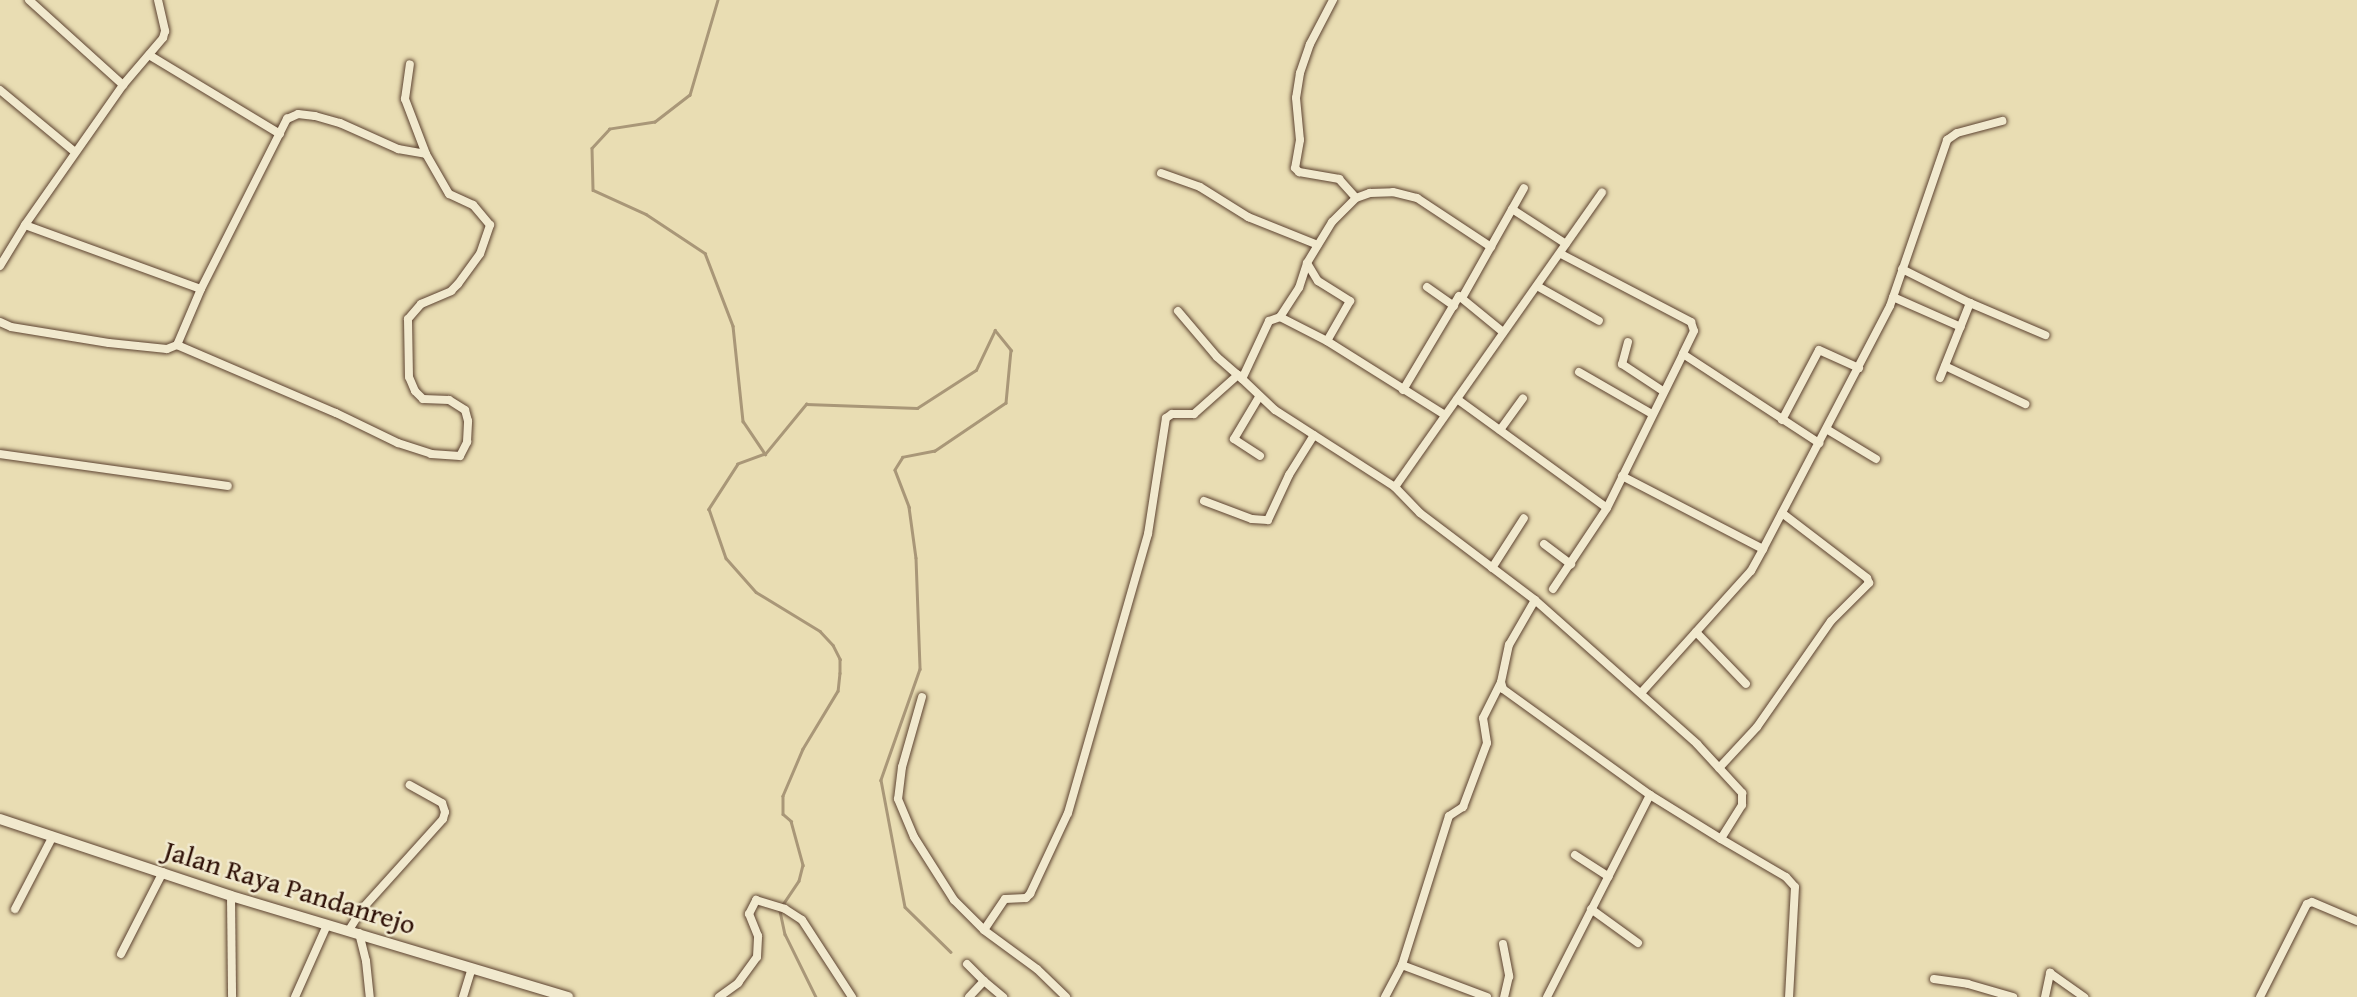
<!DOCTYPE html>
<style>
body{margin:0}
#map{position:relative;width:2357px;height:997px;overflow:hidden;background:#e9ddb3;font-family:"Gentium Book Plus",serif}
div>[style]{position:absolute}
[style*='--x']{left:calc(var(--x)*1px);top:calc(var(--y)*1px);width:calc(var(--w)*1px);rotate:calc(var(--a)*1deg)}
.stream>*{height:2.5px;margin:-1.25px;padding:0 1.25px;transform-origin:1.25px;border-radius:1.25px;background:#a99778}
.roads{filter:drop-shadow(0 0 2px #5c4230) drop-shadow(0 0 2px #5c4230)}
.street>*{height:8px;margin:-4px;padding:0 4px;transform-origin:4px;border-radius:4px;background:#f1e9ce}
.secondary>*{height:10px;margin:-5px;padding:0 5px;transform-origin:5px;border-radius:5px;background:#f1e9ce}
span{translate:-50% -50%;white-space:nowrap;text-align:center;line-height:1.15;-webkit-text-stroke:5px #f1e9ce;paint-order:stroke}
.street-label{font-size:28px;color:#2d0f05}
</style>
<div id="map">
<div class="stream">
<i style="--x:718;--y:0;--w:99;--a:106.4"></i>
<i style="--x:690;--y:95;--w:44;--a:142.4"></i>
<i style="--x:655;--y:122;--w:46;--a:171.2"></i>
<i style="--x:610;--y:129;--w:26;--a:133"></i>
<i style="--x:592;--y:148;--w:42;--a:88.6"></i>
<i style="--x:593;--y:190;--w:58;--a:24.4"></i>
<i style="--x:646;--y:214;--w:71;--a:33.5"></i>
<i style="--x:705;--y:253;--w:78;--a:69"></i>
<i style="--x:733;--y:326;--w:96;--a:84"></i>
<i style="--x:743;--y:421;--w:40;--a:56"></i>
<i style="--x:765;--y:454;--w:65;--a:-50.6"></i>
<i style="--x:806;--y:404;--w:111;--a:2.1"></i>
<i style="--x:917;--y:408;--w:70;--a:-32.8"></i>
<i style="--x:976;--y:370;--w:44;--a:-64.6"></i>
<i style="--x:995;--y:330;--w:26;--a:51"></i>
<i style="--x:1011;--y:350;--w:53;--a:95.4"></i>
<i style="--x:1006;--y:403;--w:86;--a:145.9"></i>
<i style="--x:935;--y:451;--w:33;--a:169"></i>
<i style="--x:903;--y:457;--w:15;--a:122"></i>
<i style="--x:895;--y:470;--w:40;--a:69"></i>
<i style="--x:909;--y:507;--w:51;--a:82.2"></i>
<i style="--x:916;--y:558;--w:111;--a:87.9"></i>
<i style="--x:920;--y:669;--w:118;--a:109.4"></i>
<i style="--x:881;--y:780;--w:129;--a:79.3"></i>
<i style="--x:905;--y:907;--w:64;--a:44.4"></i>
<i style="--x:765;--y:454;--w:29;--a:160"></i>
<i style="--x:738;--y:464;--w:54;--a:122.8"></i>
<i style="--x:709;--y:509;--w:52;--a:70.9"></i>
<i style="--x:726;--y:558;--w:45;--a:48.6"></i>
<i style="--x:756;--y:592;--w:75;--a:31.4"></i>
<i style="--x:820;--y:631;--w:19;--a:47"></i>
<i style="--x:833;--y:645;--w:16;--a:63"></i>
<i style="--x:840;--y:659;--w:14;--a:90"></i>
<i style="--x:840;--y:673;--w:18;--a:96"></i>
<i style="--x:838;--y:691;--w:68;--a:121.1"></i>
<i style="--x:803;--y:749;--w:51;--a:113.1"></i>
<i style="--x:783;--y:796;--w:18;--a:90"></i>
<i style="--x:783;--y:814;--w:11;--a:41"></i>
<i style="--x:791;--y:821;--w:46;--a:74.7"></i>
<i style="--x:803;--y:865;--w:16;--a:104"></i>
<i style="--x:799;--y:881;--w:29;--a:124"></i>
<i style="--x:780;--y:911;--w:24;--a:78"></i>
<i style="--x:785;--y:934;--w:70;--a:63.8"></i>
</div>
<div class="roads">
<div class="street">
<i style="--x:29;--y:0;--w:127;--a:42.1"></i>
<i style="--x:158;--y:0;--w:32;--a:77"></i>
<i style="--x:165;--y:31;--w:7;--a:106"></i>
<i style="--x:163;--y:38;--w:62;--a:130.4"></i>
<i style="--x:123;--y:85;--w:171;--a:125"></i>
<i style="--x:25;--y:225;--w:187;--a:20"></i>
<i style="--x:1333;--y:0;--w:50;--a:117.6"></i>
<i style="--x:1310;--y:44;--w:31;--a:109"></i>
<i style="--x:1300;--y:73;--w:25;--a:99"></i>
<i style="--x:1296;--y:98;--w:42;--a:84.6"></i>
<i style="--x:1300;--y:140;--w:28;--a:100"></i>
<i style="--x:1295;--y:168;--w:6;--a:45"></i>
<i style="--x:1299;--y:172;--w:41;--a:9.9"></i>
<i style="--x:1339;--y:179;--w:25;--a:48"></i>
<i style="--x:149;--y:55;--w:153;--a:31.1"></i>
<i style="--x:0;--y:90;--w:97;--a:39.6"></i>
<i style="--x:1161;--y:173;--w:41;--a:19.7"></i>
<i style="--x:1200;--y:187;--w:57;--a:32"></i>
<i style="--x:1248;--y:217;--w:75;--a:21.8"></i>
<i style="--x:1512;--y:209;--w:64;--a:32.9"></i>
<i style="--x:1561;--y:254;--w:147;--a:27.6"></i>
<i style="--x:1691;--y:322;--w:9;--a:72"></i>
<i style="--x:1694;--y:331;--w:25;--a:116"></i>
<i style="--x:1307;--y:263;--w:21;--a:59"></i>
<i style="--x:1318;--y:281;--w:38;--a:32"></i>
<i style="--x:1350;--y:301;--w:46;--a:119.9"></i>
<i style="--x:0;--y:266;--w:48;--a:-58.6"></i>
<i style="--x:1902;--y:269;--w:76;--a:26.6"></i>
<i style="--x:1537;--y:286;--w:71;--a:29.4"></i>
<i style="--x:1427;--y:287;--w:33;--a:35"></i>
<i style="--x:1893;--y:297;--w:74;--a:23.8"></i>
<i style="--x:1462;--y:298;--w:126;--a:-60.6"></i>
<i style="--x:1178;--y:311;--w:60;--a:49.7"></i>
<i style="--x:1217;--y:357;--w:28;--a:41"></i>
<i style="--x:1280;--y:317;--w:35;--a:-57"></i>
<i style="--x:1299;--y:288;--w:26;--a:-72"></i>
<i style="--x:1307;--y:263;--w:48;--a:-58.6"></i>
<i style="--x:1332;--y:222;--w:34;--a:-45"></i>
<i style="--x:1356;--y:198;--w:15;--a:-20"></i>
<i style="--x:1370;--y:193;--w:23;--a:-2"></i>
<i style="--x:1393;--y:192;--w:25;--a:14"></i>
<i style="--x:1417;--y:198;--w:89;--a:33.5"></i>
<i style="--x:0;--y:322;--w:12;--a:24"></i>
<i style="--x:11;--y:327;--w:99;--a:9.3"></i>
<i style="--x:109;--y:343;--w:58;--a:5.9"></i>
<i style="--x:167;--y:349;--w:11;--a:-22"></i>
<i style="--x:177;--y:345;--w:61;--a:-66.8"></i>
<i style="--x:201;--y:289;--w:191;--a:-63.2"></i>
<i style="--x:287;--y:119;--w:12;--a:-24"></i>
<i style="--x:298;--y:114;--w:17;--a:7"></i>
<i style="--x:315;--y:116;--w:26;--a:16"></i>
<i style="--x:340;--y:123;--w:64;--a:24.1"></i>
<i style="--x:398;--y:149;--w:28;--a:10"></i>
<i style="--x:426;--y:154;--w:59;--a:-110.9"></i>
<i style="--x:405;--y:99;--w:35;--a:-82"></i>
<i style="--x:1628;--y:342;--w:23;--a:105"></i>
<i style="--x:1622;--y:364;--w:49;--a:33.4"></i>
<i style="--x:177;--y:345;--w:173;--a:23.2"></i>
<i style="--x:336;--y:413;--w:69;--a:25.8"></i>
<i style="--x:398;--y:443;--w:35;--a:18"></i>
<i style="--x:431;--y:454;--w:29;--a:4"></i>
<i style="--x:460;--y:456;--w:16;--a:-63"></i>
<i style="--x:467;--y:442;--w:21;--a:-87"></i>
<i style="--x:468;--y:421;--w:11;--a:-105"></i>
<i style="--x:465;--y:410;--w:19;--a:-148"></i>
<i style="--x:449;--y:400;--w:26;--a:-178"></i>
<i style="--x:423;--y:399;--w:11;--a:-135"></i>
<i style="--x:415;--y:391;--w:15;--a:-113"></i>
<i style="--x:409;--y:377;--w:58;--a:-91"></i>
<i style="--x:408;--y:319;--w:20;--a:-49"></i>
<i style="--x:421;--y:304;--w:33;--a:-23"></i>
<i style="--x:451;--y:291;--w:10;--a:-45"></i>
<i style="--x:458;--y:284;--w:37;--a:-54"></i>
<i style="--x:480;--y:254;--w:31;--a:-71"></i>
<i style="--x:490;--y:225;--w:26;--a:-130"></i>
<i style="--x:473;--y:205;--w:26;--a:-155"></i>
<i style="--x:449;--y:194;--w:46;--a:-119.9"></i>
<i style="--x:1945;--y:366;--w:89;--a:25.4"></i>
<i style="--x:1579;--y:372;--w:84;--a:29.9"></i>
<i style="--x:1940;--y:378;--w:81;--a:-68.2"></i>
<i style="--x:1970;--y:303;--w:82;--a:23.1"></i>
<i style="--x:1242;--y:379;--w:64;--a:-65"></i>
<i style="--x:1269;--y:321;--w:12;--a:-20"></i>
<i style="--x:1280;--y:317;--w:53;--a:27.1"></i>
<i style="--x:1327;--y:341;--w:139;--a:32.1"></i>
<i style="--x:1403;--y:390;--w:109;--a:-59.2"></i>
<i style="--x:1459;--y:296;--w:57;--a:39.3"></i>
<i style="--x:1259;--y:397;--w:49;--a:120.8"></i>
<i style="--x:1234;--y:439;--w:31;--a:33"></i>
<i style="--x:1457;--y:399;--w:185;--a:36"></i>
<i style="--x:1782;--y:420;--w:79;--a:-62.1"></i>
<i style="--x:1819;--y:350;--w:44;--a:24.2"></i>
<i style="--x:1500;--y:430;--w:39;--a:-54"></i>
<i style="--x:1828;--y:430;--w:56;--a:31.1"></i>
<i style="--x:0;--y:454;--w:230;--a:8"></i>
<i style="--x:1622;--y:476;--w:159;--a:27.4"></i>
<i style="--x:1204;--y:501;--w:51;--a:20.6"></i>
<i style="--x:1252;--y:519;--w:16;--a:4"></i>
<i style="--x:1268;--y:520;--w:50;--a:-65"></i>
<i style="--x:1289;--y:475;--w:47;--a:-58"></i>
<i style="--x:1544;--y:544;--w:34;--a:37"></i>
<i style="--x:1492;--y:568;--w:59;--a:-57.4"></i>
<i style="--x:1553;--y:589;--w:97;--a:-56.3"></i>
<i style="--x:1607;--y:508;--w:172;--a:-63.7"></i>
<i style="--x:1683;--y:354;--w:163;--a:33.2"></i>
<i style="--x:1535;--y:600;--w:144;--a:-142.9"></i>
<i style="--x:1420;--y:513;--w:36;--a:-134"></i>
<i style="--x:1395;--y:487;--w:360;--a:-54.9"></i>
<i style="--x:1696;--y:632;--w:72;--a:46.1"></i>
<i style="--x:1641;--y:693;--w:164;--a:-48"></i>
<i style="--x:1751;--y:571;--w:25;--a:-61"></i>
<i style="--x:1763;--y:549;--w:274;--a:-62.4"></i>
<i style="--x:1890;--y:306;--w:176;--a:-71"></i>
<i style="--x:1947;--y:140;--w:12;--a:-35"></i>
<i style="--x:1957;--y:133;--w:47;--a:-14.9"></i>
<i style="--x:922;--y:697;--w:73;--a:105.9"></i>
<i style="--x:902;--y:767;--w:32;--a:97"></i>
<i style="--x:898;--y:799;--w:41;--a:67.2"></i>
<i style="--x:914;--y:837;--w:75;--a:57.6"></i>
<i style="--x:954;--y:900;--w:42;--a:45"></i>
<i style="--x:1719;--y:768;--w:56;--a:-47.2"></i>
<i style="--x:1757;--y:727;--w:129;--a:-55.1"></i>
<i style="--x:1831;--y:621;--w:54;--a:-45"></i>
<i style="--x:1869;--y:583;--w:5;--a:-112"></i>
<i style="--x:1867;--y:578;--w:107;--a:-142.6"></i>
<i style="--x:1721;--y:839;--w:84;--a:-148.2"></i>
<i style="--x:1650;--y:795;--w:181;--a:-144.2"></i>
<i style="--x:1503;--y:689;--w:7;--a:-106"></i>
<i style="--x:1501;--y:682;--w:38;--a:-78"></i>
<i style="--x:1509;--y:645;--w:52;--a:-60"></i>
<i style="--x:1535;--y:600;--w:217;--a:41.6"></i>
<i style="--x:1697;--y:744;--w:67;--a:47.4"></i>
<i style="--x:1742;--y:793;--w:12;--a:90"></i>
<i style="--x:1742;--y:805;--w:40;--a:122"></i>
<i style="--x:1721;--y:839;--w:75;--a:30.3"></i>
<i style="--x:1786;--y:877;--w:13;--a:48"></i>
<i style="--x:1795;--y:887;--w:110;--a:93.1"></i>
<i style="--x:1575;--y:855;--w:40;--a:32.9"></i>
<i style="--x:231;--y:896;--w:101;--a:89.4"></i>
<i style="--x:15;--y:909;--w:82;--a:-62.5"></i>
<i style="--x:1591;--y:909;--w:58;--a:35.9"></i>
<i style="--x:349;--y:930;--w:25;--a:-58"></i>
<i style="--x:362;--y:909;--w:121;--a:-48"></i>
<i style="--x:443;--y:819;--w:7;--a:-74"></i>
<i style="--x:445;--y:812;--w:9;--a:-108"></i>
<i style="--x:442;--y:803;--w:37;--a:-151"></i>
<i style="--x:359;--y:933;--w:29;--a:76"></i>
<i style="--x:366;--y:961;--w:36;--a:84"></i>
<i style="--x:1503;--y:944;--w:33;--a:79"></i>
<i style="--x:1509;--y:976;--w:22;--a:103"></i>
<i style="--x:121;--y:954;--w:92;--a:-62.9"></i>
<i style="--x:967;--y:964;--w:24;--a:45"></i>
<i style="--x:1934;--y:979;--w:34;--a:8"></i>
<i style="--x:1968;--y:984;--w:47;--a:16.1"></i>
<i style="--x:295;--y:997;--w:79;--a:-66"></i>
<i style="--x:463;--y:997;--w:30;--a:-73"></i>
<i style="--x:719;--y:997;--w:24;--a:-36"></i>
<i style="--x:738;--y:983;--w:32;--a:-54"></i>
<i style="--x:757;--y:957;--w:21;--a:-87"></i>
<i style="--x:758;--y:936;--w:24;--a:-112"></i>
<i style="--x:749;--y:914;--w:16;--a:-63"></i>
<i style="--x:756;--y:900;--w:30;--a:17"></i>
<i style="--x:785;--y:909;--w:20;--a:33"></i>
<i style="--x:802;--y:920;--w:92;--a:57"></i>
<i style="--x:969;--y:997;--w:22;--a:-47"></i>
<i style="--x:984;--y:981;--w:25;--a:40"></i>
<i style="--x:1066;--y:997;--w:40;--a:-136"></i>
<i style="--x:1037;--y:969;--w:66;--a:-143.7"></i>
<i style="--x:984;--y:930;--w:37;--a:-56"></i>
<i style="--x:1005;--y:899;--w:21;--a:-3"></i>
<i style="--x:1026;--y:898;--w:6;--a:-45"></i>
<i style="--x:1030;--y:894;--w:89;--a:-64.9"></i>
<i style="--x:1068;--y:813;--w:290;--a:-74"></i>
<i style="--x:1148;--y:534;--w:117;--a:-81.2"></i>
<i style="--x:1166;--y:418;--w:7;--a:-34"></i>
<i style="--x:1172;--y:414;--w:22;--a:0"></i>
<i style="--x:1194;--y:414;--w:59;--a:-41.6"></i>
<i style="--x:1238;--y:375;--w:51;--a:43.4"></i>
<i style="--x:1275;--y:410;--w:143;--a:32.7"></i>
<i style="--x:1385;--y:997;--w:36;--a:-62"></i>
<i style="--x:1487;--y:997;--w:91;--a:-159.4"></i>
<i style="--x:1402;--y:965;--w:156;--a:-72.5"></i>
<i style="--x:1449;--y:816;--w:17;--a:-33"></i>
<i style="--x:1463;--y:807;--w:68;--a:-69.4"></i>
<i style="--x:1487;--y:743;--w:25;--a:-99"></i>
<i style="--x:1483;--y:718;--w:40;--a:-63.4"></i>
<i style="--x:1547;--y:997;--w:227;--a:-63"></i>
<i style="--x:2045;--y:997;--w:25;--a:-78"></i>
<i style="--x:2050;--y:973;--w:42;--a:35.2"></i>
<i style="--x:2260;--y:997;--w:104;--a:-63.2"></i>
<i style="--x:2307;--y:904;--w:5;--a:-22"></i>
<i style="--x:2312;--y:902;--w:49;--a:22.9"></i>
</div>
<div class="secondary">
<i style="--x:0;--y:819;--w:243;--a:18.4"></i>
<i style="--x:231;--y:896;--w:352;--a:16.7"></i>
</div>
</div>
<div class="street-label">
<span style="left:290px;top:887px;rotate:17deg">Jalan Raya Pandanrejo</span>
</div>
</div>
